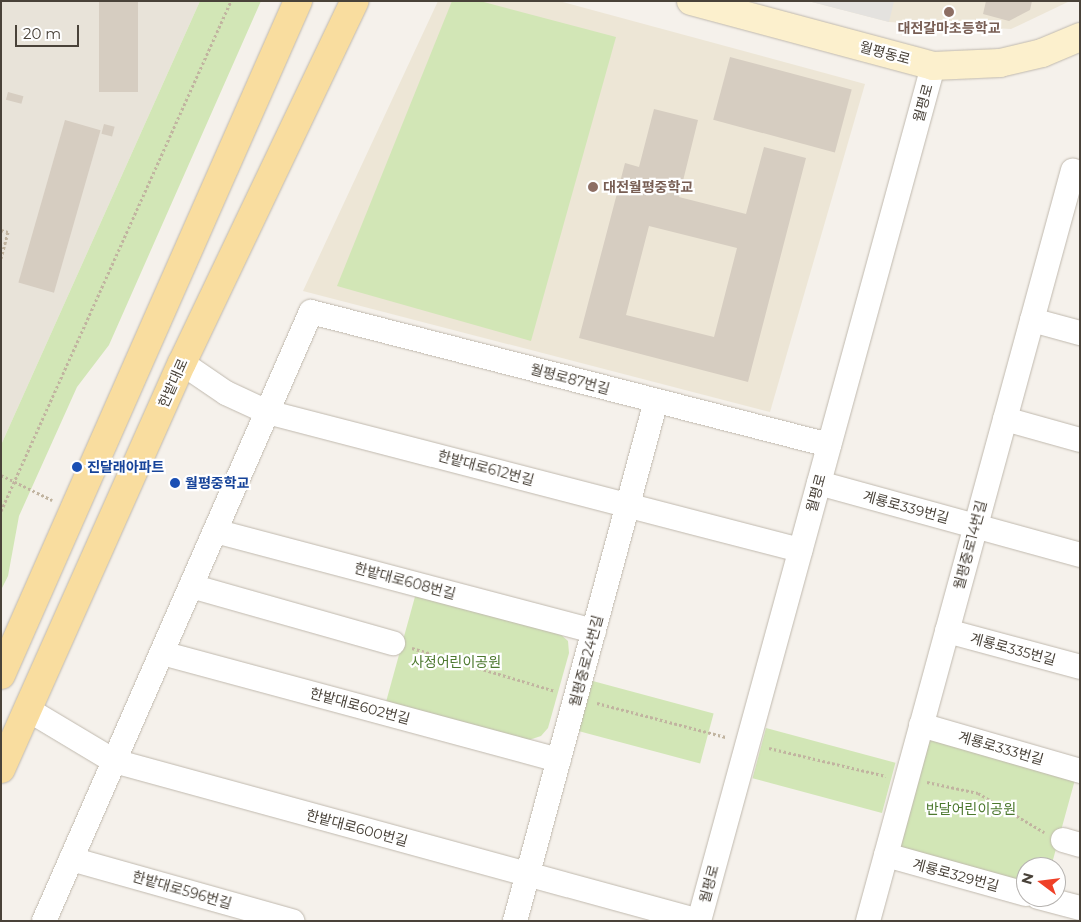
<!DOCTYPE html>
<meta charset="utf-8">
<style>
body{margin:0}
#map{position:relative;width:1081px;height:922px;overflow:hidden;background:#f5f1eb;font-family:Montserrat,"Noto Sans KR",sans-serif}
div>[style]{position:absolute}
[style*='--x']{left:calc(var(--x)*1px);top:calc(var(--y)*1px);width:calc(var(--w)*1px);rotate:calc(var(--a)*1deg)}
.residential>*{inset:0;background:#e8e3d9}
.education>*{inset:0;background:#ede6d6}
.green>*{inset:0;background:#d2e6b6;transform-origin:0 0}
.parking>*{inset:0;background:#e4e2df}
.building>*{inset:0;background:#d6cdc1;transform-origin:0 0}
.path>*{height:3px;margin-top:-1.5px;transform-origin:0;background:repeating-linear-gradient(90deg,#c1b4a0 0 2.5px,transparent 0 5px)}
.roads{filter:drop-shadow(0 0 1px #c0b9ae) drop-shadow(0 0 1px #c0b9ae)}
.street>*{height:24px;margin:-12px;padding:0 12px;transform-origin:12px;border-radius:12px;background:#fff}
.secondary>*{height:28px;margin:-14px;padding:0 14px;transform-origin:14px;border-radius:14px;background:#fcf0cd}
.primary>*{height:28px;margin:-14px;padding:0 14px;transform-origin:14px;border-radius:14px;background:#f9dd9f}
.dots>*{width:14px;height:14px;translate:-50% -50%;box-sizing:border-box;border:2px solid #fff;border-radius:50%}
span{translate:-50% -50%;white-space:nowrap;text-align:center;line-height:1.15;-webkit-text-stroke:4.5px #fff;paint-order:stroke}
.education-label{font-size:14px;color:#785e54;font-weight:700}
.left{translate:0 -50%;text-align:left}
.street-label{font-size:14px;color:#494239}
.transit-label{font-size:14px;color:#164399;font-weight:700}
.park-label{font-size:14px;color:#4c782e}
.frame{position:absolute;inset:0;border:2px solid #494239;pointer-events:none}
.north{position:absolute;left:1016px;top:857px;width:50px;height:50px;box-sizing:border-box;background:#fff;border:1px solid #b6b3b0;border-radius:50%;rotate:285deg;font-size:14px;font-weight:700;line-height:20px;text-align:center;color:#494239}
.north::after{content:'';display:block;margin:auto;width:18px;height:22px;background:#ef4027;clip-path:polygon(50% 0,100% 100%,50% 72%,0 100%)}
.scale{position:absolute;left:15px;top:25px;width:64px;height:22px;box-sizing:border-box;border:2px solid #494239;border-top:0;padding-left:6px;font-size:15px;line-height:18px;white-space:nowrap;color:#494239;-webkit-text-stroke:4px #fff;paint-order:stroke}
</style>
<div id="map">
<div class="residential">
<i style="clip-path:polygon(1px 1px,200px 1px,1px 445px)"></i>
</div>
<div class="education">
<i style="clip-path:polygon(438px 1px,559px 1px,865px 84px,770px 412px,303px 291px)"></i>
<i style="clip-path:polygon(808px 1px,1070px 1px,1011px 29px,889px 22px)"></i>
</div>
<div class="green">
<i style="clip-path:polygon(200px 1px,261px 1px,109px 345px,77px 387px,19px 516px,8px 576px,1px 590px,1px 445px)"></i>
<i style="clip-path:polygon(452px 1px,480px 1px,616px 37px,531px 341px,337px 286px)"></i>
<i style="clip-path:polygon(416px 593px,558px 632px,568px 641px,569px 653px,548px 728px,541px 736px,529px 740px,386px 702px)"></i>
<i style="left:589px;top:680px;width:129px;height:52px;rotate:15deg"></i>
<i style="left:766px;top:728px;width:134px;height:52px;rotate:15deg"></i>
<i style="clip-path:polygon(928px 734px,1076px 776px,1051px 867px,1026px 867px,1026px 888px,896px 852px)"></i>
</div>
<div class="parking">
<i style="clip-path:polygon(808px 1px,894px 1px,889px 22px)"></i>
</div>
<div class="building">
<i style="left:99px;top:1px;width:39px;height:91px"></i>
<i style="clip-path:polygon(986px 1px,1032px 1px,1030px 10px,1009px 21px,983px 14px)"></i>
<i style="left:730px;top:57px;width:126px;height:65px;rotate:15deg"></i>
<i style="left:8px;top:92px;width:16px;height:8px;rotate:15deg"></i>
<i style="clip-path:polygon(evenodd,654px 109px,698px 120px,679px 197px,746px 214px,764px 147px,806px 158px,748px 382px,579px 338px,625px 163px,639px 167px,654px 109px,649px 226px,737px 248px,714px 337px,626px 315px,649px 226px)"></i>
<i style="left:65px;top:120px;width:37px;height:169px;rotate:16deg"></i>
<i style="left:104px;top:124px;width:11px;height:10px;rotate:15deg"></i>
</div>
<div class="path">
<i style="--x:1;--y:230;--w:7;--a:16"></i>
<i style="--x:8;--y:232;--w:27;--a:105"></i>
<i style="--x:1;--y:475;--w:57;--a:26.1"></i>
<i style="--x:1;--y:511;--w:559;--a:-65.73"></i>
<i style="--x:412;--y:648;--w:149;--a:16.7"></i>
<i style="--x:597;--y:703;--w:133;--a:14.8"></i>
<i style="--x:769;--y:748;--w:120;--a:13.5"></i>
<i style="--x:927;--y:782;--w:52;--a:12.2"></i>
<i style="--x:978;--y:793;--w:77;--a:30.6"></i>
</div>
<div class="roads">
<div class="street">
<i style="--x:1032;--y:320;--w:50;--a:15.2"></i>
<i style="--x:182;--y:363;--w:53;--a:34.3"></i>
<i style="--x:226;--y:393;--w:45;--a:24.9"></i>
<i style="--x:267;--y:412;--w:551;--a:14.52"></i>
<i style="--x:1005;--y:419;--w:78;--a:15.6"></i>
<i style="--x:819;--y:483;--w:271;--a:15.4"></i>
<i style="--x:215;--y:531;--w:392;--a:14.8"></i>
<i style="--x:191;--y:586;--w:210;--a:15.8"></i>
<i style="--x:947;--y:631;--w:138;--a:15.1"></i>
<i style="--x:162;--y:653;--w:411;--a:15.1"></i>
<i style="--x:27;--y:709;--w:101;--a:30.9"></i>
<i style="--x:114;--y:761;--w:606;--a:15.3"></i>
<i style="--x:921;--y:725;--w:166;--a:16.1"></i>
<i style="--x:1063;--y:840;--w:18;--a:16"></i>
<i style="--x:886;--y:855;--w:145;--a:15.6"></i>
<i style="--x:71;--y:859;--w:230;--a:15.7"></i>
<i style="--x:1038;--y:897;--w:43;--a:14.7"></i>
<i style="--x:44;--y:921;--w:665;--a:-66.33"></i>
<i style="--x:311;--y:312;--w:535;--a:14.4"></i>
<i style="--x:515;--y:921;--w:539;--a:-74.83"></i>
<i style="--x:699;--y:921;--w:886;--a:-74.69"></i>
<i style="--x:868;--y:921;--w:778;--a:-74.73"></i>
</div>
<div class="secondary">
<i style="--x:691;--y:1;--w:251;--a:15"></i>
<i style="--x:933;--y:66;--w:67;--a:-2.6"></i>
<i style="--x:1000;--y:63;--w:43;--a:-13.4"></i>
<i style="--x:1042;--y:53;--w:41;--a:-22.8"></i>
</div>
<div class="primary">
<i style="--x:1;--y:675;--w:737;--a:-66.22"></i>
<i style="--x:1;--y:769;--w:445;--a:-66"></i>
<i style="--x:182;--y:363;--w:401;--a:-64.5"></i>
</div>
</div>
<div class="dots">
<i style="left:949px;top:12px;background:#8d6e63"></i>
<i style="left:593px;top:187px;background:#8d6e63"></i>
<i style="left:77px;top:467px;background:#1a4fb4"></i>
<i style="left:175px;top:483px;background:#1a4fb4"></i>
</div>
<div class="education-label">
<span style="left:949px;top:28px">대전갈마초등학교</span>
<span class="left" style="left:603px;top:187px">대전월평중학교</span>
</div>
<div class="street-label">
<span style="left:885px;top:53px;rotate:15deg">월평동로</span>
<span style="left:923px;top:103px;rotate:-75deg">월평로</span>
<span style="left:570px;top:379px;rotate:15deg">월평로87번길</span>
<span style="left:173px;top:383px;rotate:-66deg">한밭대로</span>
<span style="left:486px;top:468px;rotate:15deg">한밭대로612번길</span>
<span style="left:816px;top:493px;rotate:-75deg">월평로</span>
<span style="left:906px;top:507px;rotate:15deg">계룡로339번길</span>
<span style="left:970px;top:545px;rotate:-75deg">월평중로14번길</span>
<span style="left:405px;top:581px;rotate:15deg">한밭대로608번길</span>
<span style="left:1013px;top:649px;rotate:15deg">계룡로335번길</span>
<span style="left:586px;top:661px;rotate:-75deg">월평중로24번길</span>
<span style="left:360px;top:706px;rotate:15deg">한밭대로602번길</span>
<span style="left:1001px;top:748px;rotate:16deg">계룡로333번길</span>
<span style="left:357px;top:828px;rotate:15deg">한밭대로600번길</span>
<span style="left:956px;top:875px;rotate:15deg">계룡로329번길</span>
<span style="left:709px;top:884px;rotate:-75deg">월평로</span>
<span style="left:182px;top:890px;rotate:16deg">한밭대로596번길</span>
</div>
<div class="transit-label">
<span class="left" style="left:87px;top:467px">진달래아파트</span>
<span class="left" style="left:185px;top:483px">월평중학교</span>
</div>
<div class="park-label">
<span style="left:456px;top:662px">사정어린이공원</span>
<span style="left:971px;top:809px">반달어린이공원</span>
</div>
<div class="frame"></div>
<div class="north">N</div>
<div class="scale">20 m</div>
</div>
